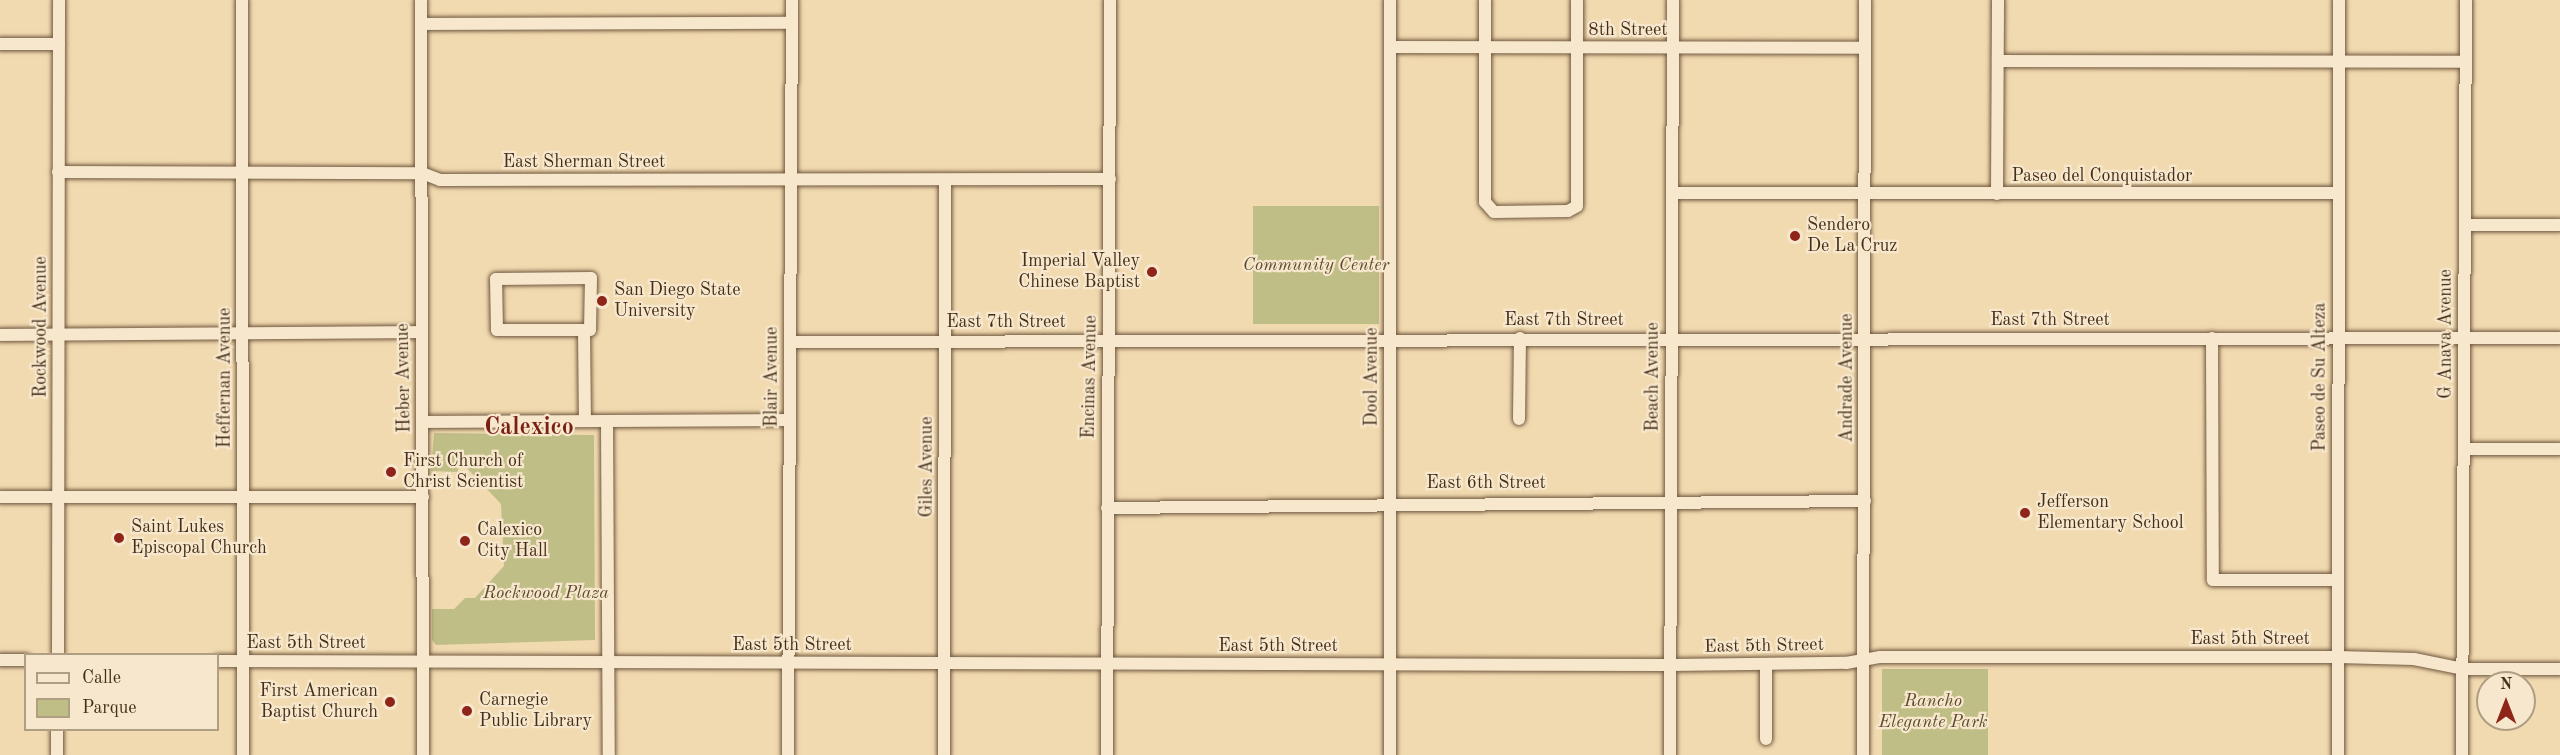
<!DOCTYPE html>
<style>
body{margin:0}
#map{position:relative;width:2560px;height:755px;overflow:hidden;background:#f2dab0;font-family:"Old Standard TT",serif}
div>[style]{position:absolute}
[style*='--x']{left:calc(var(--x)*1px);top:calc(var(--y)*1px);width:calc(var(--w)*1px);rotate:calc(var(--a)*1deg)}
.green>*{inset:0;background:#c0be87;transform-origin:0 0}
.roads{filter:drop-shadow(0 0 2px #70583f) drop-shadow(0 0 2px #70583f)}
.minor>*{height:12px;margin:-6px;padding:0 6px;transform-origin:6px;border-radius:6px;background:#f7e7cc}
.dots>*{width:16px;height:16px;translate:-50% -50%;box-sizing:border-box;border:3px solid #f7e7cc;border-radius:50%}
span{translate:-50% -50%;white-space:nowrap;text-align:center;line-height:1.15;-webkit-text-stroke:4.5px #f7e7cc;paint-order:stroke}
.street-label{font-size:18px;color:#442d19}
.poi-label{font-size:18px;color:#442d19}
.left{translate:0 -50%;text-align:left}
.right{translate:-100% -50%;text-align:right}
.park-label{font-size:18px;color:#5d4a2f;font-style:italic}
.district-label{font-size:24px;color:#7a1f14;font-weight:700}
.legend{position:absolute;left:24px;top:653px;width:195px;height:78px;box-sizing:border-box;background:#f7e7cc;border:2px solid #af9d84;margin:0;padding:8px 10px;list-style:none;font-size:18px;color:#442d19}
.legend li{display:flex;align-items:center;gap:12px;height:30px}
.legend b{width:30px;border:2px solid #af9d84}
.north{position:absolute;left:2476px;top:671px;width:60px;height:60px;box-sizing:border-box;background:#f7e7cc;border:2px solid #af9d84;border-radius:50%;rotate:0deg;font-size:16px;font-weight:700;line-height:24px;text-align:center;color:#442d19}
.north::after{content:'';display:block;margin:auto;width:21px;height:27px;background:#8f2418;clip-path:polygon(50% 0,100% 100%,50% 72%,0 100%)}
</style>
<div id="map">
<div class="green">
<i style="left:1253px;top:206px;width:126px;height:118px"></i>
<i style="clip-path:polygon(434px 433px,594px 435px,595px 640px,436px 645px,432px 640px,432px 609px,454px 609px,465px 598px,475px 598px,504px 566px,501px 504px,462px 463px,457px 472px,431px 471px)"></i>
<i style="left:1882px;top:669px;width:106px;height:86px"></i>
</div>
<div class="roads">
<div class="minor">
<i style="--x:242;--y:0;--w:755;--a:89.92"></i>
<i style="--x:421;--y:0;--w:755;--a:89.85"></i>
<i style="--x:1485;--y:0;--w:202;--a:90"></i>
<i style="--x:1485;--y:202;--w:13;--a:48"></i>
<i style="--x:1494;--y:212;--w:74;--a:-0.8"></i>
<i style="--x:1568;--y:211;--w:10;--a:-29"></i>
<i style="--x:1577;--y:206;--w:206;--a:-90"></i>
<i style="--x:421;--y:24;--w:371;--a:-0.2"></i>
<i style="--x:0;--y:44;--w:59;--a:0"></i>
<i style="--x:1390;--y:47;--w:475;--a:0.1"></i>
<i style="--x:1998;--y:61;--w:467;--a:0.1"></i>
<i style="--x:58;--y:172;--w:364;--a:0.2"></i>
<i style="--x:422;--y:173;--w:19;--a:21"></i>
<i style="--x:440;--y:180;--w:670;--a:-0.09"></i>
<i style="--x:1672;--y:193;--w:667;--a:0"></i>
<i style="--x:1997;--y:194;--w:194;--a:-89.7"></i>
<i style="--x:2465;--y:225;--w:95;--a:0"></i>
<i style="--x:591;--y:278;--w:52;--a:91.1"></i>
<i style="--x:590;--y:330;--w:93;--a:180"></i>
<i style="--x:497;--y:330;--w:51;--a:-91.1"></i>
<i style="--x:496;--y:279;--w:95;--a:-0.6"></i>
<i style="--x:584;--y:330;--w:91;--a:89.4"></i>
<i style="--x:0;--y:335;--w:422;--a:-0.4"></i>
<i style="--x:2212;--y:338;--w:242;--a:89.8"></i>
<i style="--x:2213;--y:580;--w:125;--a:0"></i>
<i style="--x:790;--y:342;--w:1770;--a:-0.13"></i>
<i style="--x:1519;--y:419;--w:81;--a:-89.3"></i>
<i style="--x:607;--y:421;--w:334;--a:89.7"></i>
<i style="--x:423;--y:422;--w:367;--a:-0.3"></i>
<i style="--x:2464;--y:449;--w:96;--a:0"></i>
<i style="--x:0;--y:497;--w:423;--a:0"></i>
<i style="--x:1107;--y:508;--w:758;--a:-0.53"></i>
<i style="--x:58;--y:654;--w:654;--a:-89.91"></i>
<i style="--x:0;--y:660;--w:26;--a:0"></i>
<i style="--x:218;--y:661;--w:1453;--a:0.16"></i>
<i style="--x:1671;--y:665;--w:175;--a:-0.7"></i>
<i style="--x:1846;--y:663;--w:35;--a:-10"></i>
<i style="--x:1880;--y:657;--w:458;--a:0"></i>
<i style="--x:2338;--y:657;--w:76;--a:1.5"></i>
<i style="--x:2414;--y:659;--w:50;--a:11.5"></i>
<i style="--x:2463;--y:669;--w:97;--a:0"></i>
<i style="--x:1766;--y:739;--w:75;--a:-90"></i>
<i style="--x:57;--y:755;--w:25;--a:-90"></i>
<i style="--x:788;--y:755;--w:755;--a:-89.7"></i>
<i style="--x:944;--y:755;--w:575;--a:-89.9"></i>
<i style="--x:1107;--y:755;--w:755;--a:-89.77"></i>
<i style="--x:1390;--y:755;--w:755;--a:-90"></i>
<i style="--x:1670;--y:755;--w:755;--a:-89.77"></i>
<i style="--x:1863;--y:755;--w:755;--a:-89.85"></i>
<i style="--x:2338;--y:755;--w:755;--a:-89.92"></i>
<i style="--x:2462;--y:755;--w:755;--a:-89.7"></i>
</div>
</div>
<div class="dots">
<i style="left:1795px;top:236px;background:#8f2418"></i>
<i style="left:1152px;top:272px;background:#8f2418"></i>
<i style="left:602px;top:301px;background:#8f2418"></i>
<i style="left:391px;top:472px;background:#8f2418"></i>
<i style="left:2025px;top:513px;background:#8f2418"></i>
<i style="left:119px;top:538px;background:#8f2418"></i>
<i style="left:465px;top:541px;background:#8f2418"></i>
<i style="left:390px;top:702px;background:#8f2418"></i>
<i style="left:467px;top:711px;background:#8f2418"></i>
</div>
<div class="street-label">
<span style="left:1628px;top:30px">8th Street</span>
<span style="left:584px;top:162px">East Sherman Street</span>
<span style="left:2102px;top:176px">Paseo del Conquistador</span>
<span style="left:1564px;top:320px">East 7th Street</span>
<span style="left:2050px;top:320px">East 7th Street</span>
<span style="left:1006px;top:322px">East 7th Street</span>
<span style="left:41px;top:327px;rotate:-90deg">Rockwood Avenue</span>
<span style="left:2446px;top:334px;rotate:-90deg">G Anava Avenue</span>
<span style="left:772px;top:377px;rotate:-90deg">Blair Avenue</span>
<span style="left:1090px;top:377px;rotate:-89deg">Encinas Avenue</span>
<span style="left:1372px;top:377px;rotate:-90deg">Dool Avenue</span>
<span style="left:1653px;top:377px;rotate:-90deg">Beach Avenue</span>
<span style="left:2320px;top:377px;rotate:-90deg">Paseo de Su Alteza</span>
<span style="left:225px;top:378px;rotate:-90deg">Heffernan Avenue</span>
<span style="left:404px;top:378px;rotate:-91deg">Heber Avenue</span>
<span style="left:1847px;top:378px;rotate:-90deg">Andrade Avenue</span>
<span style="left:927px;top:467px;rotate:-90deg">Giles Avenue</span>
<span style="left:1486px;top:483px">East 6th Street</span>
<span style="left:2250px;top:639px">East 5th Street</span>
<span style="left:306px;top:643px">East 5th Street</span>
<span style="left:792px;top:645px">East 5th Street</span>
<span style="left:1278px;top:646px">East 5th Street</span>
<span style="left:1764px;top:646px;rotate:-1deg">East 5th Street</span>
</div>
<div class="poi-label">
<span class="left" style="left:1807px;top:236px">Sendero<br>De La Cruz</span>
<span class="right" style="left:1140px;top:272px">Imperial Valley<br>Chinese Baptist</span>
<span class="left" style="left:614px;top:301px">San Diego State<br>University</span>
<span class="left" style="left:403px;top:472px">First Church of<br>Christ Scientist</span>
<span class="left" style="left:2037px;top:513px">Jefferson<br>Elementary School</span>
<span class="left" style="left:131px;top:538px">Saint Lukes<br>Episcopal Church</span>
<span class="left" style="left:477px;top:541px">Calexico<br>City Hall</span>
<span class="right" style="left:378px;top:702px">First American<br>Baptist Church</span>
<span class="left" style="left:479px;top:711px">Carnegie<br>Public Library</span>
</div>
<div class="park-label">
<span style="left:1316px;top:265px">Community Center</span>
<span style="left:546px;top:593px">Rockwood Plaza</span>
<span style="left:1933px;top:712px">Rancho<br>Elegante Park</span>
</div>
<div class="district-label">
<span style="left:529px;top:429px">Calexico</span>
</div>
<ul class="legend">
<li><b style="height:8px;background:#f7e7cc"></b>Calle</li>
<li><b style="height:16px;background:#c0be87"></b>Parque</li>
</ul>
<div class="north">N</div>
</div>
